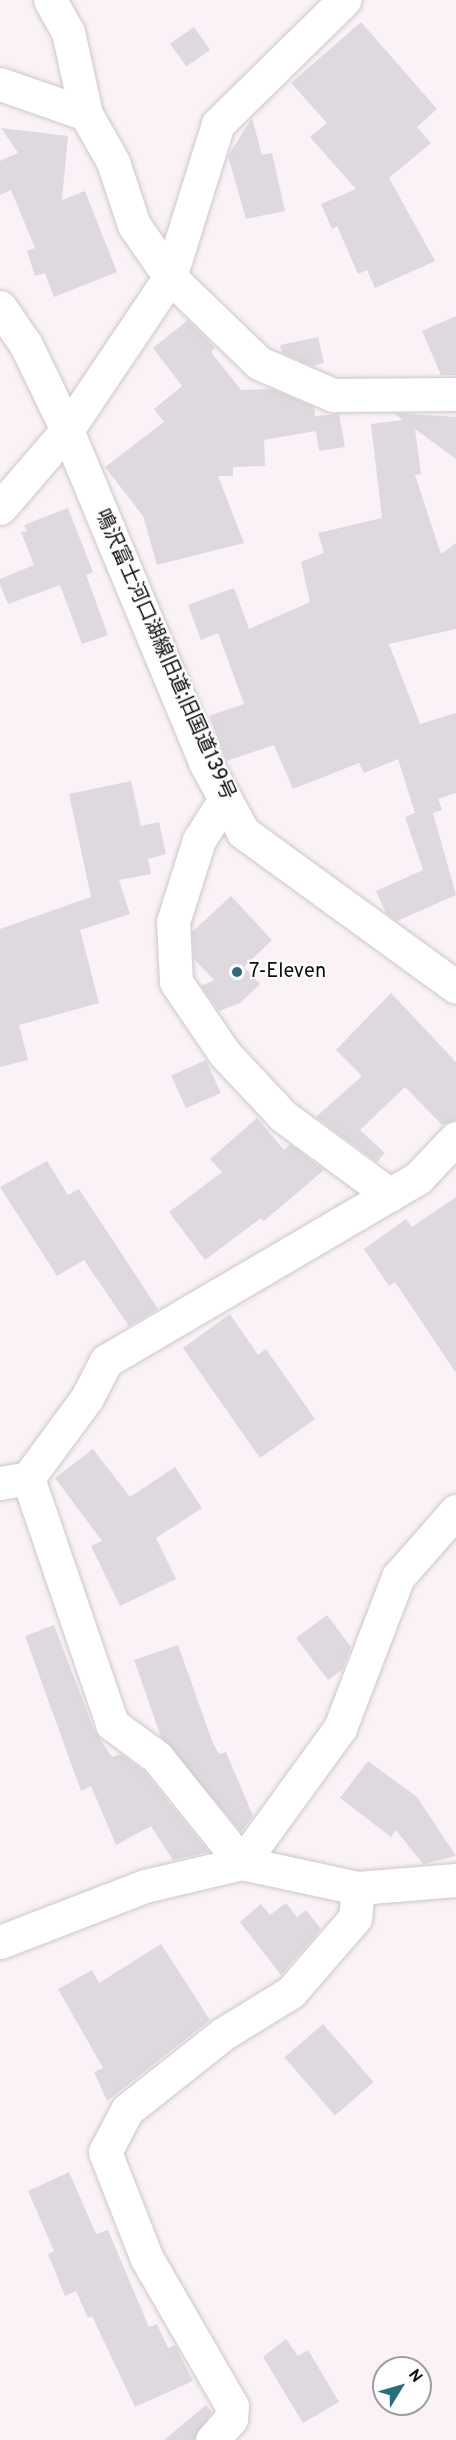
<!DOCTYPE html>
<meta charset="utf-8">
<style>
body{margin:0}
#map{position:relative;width:456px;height:2440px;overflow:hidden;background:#faf2f6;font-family:Overpass,"Noto Sans JP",sans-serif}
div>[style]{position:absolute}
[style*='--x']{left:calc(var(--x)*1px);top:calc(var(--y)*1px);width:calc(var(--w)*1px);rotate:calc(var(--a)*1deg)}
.building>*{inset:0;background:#ded9df;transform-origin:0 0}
.roads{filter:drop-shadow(0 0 2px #cec7ca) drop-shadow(0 0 2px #cec7ca)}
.minor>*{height:33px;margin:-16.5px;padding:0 16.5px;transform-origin:16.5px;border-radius:16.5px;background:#fff}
.dots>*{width:16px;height:16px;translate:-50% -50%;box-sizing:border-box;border:3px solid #fff;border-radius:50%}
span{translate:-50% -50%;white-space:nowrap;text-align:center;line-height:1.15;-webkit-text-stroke:4.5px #fff;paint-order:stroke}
.street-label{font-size:20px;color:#0e0b0c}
.poi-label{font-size:20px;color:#0e0b0c}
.left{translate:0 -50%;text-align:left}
.north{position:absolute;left:372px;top:2356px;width:60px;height:60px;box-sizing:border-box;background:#fff;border:2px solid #9f9d9e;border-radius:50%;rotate:53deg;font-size:16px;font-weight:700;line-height:24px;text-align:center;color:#0e0b0c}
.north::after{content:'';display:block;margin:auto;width:21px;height:27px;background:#296e7e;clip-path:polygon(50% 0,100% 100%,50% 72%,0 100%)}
</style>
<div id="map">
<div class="building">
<i style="clip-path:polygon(361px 22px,437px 109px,417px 127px,431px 143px,389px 178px,435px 261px,375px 288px,367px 270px,358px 274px,337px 226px,332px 229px,321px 204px,356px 189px,310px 137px,327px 123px,291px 83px)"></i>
<i style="left:194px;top:27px;width:28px;height:29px;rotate:55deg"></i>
<i style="clip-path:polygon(252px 118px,262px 155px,272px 153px,285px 211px,246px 219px,228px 156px)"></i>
<i style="clip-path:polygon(1px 128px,68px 136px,62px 200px,85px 191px,117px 272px,54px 297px,45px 273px,35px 276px,27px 251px,35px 248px,11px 190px,0 195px,0 161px,18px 153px)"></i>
<i style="clip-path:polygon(456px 316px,456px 375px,441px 375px,422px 331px)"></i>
<i style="clip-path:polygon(188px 320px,215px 348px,211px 352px,241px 390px,272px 389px,314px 407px,315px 416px,339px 414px,345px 447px,319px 451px,316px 431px,264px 440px,265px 466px,233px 467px,233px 476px,218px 476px,244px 543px,157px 565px,143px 516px,105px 467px,164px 422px,154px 409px,182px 386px,153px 348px)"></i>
<i style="clip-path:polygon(318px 337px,324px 363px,312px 366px,282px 353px,280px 345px)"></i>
<i style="clip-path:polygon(394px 413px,456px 417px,456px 459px,415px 429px,421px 474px,415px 475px,441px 554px,456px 543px,456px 629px,389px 644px,420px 724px,456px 713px,456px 793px,438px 799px,442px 810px,433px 813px,456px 895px,397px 921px,386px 913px,376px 891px,423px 870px,405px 817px,415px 813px,398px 759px,364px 773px,359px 763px,293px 789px,274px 745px,226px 761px,209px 716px,244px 704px,218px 633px,201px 640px,188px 605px,234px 588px,249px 629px,310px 602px,301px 562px,324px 553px,318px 533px,382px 518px,371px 424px,403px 420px)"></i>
<i style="clip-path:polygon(68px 508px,93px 572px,86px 575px,108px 635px,82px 644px,60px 585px,8px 604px,0 585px,0 579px,34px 565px,21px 532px,27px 531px,24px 525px)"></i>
<i style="clip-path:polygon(131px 781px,141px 826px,159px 822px,166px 854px,148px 859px,151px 874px,119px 880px,130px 914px,80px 930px,99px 1003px,19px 1025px,28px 1060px,0 1067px,0 929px,91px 897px,69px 794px)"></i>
<i style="clip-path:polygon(231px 896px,272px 940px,244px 967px,260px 984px,240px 1003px,219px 1011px,201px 986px,214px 980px,194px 959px,192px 932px)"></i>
<i style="clip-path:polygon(391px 993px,456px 1062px,456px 1120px,442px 1125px,405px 1087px,360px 1130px,385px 1153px,377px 1162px,316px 1117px,362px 1076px,336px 1050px)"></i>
<i style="left:206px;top:1060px;width:36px;height:38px;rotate:66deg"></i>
<i style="clip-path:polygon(257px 1118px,284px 1150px,290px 1144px,324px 1170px,264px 1221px,261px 1218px,205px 1260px,169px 1212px,222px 1172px,210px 1159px)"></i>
<i style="clip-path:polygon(47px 1161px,68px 1195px,79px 1189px,158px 1309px,129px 1326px,84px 1260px,57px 1276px,0 1187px)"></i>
<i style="clip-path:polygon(456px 1197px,456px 1373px,395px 1282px,389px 1286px,364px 1249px,406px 1219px,412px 1227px)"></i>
<i style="clip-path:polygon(230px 1314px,258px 1355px,266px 1349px,315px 1419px,260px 1458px,183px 1348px)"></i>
<i style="clip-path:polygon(93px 1449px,130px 1497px,175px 1467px,202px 1508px,156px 1538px,176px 1579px,120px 1606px,91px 1546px,102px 1541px,55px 1478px)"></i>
<i style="clip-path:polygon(327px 1615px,351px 1647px,343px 1669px,328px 1680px,296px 1638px)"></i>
<i style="clip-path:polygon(54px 1625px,94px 1730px,112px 1757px,121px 1754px,144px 1771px,209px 1852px,173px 1860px,151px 1826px,116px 1845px,91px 1786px,81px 1791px,25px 1636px)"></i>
<i style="clip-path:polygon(178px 1645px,212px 1741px,219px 1754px,226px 1752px,253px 1816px,241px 1832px,161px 1737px,134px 1660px)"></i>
<i style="clip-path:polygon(368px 1761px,417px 1797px,456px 1856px,423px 1864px,396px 1830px,391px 1837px,340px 1798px)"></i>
<i style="clip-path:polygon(286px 1903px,297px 1917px,306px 1910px,321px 1929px,281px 1975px,240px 1922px,261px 1904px,270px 1915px)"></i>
<i style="clip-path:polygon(161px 1944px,210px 2020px,107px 2101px,94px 2072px,103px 2068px,58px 1989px,92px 1970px,99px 1983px)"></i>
<i style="left:323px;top:2024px;width:77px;height:51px;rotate:49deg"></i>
<i style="clip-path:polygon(69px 2172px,96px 2234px,108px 2230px,149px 2327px,157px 2324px,168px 2348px,175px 2345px,193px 2381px,135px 2407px,92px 2316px,88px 2318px,76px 2291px,65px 2296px,48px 2254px,54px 2251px,28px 2191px)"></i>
<i style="clip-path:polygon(286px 2339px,298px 2356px,308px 2350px,339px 2402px,303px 2423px,263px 2357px)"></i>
<i style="clip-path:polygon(206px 2405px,212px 2412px,194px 2440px,164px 2440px)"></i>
</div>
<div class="roads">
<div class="minor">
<i style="--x:50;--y:0;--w:37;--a:61"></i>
<i style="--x:68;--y:32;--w:84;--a:77.6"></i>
<i style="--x:86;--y:114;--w:55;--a:60.6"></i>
<i style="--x:113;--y:162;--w:66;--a:71.6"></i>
<i style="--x:134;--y:225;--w:63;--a:55.3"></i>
<i style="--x:170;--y:277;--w:124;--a:44"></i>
<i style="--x:259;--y:363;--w:81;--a:23.4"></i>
<i style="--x:333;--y:395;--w:123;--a:-0.5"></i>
<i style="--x:0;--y:84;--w:91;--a:19.2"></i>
<i style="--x:0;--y:307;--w:46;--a:55.6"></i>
<i style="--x:26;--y:345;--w:94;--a:64.2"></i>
<i style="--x:67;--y:430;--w:362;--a:67.4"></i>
<i style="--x:206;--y:764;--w:77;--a:61.4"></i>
<i style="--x:243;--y:832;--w:263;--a:36"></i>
<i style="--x:0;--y:508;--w:103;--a:-49.3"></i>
<i style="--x:67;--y:430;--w:184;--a:-56.1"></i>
<i style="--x:170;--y:277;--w:160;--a:-72.6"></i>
<i style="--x:218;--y:124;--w:177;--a:-44.5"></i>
<i style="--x:225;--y:799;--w:49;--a:122.4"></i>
<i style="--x:199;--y:840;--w:86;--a:107.6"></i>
<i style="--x:173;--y:922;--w:60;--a:87.1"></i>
<i style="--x:176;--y:982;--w:87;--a:55.8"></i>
<i style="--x:225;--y:1054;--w:85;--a:46.9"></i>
<i style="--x:283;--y:1116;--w:133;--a:36.4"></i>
<i style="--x:28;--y:1478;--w:260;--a:71.1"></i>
<i style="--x:112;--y:1724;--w:56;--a:36.3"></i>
<i style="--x:157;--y:1757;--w:136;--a:51.3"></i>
<i style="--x:242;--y:1863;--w:119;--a:12.2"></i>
<i style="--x:358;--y:1888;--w:98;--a:-4.7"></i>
<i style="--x:0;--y:1483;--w:28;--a:-10"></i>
<i style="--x:28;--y:1478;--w:99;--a:-53.6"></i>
<i style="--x:87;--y:1398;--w:42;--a:-62.8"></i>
<i style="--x:106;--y:1361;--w:362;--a:-30.4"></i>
<i style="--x:418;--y:1178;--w:55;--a:-46.5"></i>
<i style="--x:0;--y:1942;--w:155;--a:-21.1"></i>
<i style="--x:145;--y:1886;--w:100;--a:-13.3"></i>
<i style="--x:242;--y:1863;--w:167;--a:-54"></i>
<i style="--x:340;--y:1728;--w:162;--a:-69"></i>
<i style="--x:398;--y:1577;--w:88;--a:-48.7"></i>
<i style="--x:212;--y:2440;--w:28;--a:-48"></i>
<i style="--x:231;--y:2419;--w:13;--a:-86"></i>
<i style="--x:232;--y:2406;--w:170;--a:-120"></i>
<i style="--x:147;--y:2259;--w:115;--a:-111.4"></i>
<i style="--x:105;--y:2152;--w:47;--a:-62.4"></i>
<i style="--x:127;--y:2110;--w:122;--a:-38.4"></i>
<i style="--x:223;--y:2034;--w:80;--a:-31.7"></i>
<i style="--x:291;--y:1992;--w:98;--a:-49.1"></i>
<i style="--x:355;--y:1918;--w:30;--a:-84"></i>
</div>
</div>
<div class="dots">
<i style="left:237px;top:972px;background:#296e7e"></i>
</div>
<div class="street-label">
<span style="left:164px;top:655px;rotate:66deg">鳴沢富士河口湖線旧道;旧国道139号</span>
</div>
<div class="poi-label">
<span class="left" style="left:249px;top:972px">7-Eleven</span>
</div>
<div class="north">N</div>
</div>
